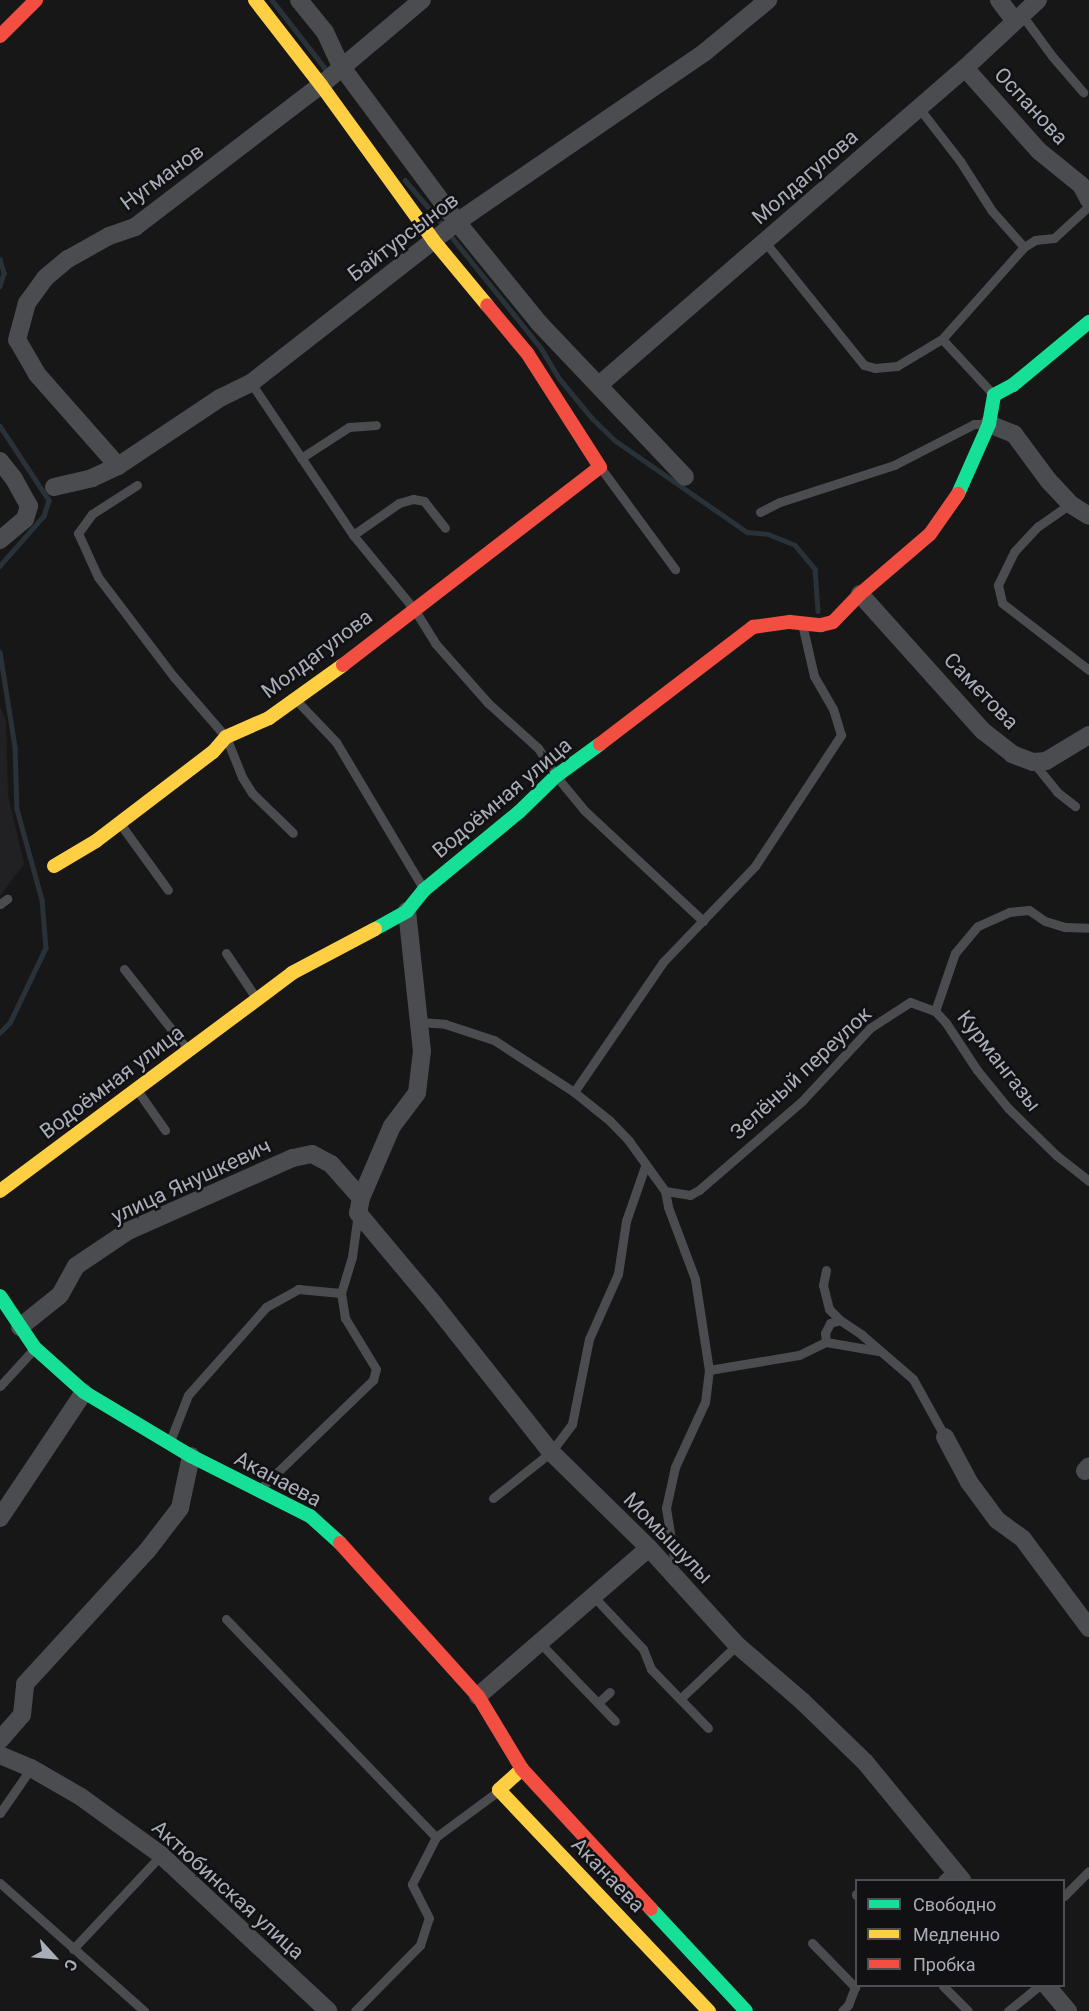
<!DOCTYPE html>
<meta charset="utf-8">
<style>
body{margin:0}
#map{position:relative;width:1089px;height:2011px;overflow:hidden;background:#171717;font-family:Roboto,sans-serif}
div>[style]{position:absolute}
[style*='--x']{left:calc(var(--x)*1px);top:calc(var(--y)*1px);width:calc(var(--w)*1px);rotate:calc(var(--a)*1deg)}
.built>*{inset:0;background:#212123}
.stream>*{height:4.5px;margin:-2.25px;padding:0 2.25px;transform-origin:2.25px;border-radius:2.25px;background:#2a3239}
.lane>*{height:9px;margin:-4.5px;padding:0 4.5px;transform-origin:4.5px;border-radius:4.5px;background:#4b4c50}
.street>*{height:18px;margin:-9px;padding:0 9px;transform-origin:9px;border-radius:9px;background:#4b4c50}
.fast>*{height:14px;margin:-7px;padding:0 7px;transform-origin:7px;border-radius:7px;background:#16e098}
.slow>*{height:14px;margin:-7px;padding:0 7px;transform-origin:7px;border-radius:7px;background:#ffcf43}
.jam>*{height:14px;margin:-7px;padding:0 7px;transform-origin:7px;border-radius:7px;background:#f24e42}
span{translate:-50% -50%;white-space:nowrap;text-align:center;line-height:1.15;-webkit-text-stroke:5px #111113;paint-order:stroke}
.street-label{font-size:21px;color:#a8adb8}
.legend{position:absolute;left:855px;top:1879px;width:210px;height:108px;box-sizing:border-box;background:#111113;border:2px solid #4d4f55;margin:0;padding:8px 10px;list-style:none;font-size:18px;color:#a8adb8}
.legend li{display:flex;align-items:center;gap:12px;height:30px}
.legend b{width:30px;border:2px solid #4d4f55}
.north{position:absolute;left:24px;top:1927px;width:60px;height:60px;-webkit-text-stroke:4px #111113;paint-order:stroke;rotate:116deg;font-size:16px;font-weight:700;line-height:24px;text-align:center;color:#a8adb8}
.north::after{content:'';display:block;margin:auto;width:21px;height:27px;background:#a8adb8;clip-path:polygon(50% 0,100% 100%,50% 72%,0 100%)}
</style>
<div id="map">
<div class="built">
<i style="clip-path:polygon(0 707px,6px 720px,8px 795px,24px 864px,0 896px)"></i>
</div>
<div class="stream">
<i style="--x:272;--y:0;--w:86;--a:52.1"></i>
<i style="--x:405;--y:180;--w:60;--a:49.7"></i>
<i style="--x:451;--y:236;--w:144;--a:51.2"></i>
<i style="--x:541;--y:348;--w:35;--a:59"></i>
<i style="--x:559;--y:378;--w:52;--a:50.5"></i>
<i style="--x:592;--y:418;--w:33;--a:44"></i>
<i style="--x:616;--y:441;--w:160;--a:34.8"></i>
<i style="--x:747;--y:532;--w:21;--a:5"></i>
<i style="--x:768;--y:534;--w:29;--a:22"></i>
<i style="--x:795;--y:545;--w:31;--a:50"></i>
<i style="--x:815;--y:569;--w:42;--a:85.9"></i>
<i style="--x:0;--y:259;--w:15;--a:74"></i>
<i style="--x:4;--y:273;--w:14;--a:107"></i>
<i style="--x:0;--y:426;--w:89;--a:56.5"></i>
<i style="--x:49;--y:500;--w:17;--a:107"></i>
<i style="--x:44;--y:516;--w:67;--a:131.3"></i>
<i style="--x:0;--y:652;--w:96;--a:81"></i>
<i style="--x:15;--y:747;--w:62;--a:88.2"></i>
<i style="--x:17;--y:809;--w:94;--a:74.6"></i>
<i style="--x:42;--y:900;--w:48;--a:85.2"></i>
<i style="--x:46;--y:948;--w:83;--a:115.6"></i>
<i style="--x:10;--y:1023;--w:14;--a:135"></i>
</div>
<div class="lane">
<i style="--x:1022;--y:15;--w:51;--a:53.8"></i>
<i style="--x:1052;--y:56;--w:48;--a:49.3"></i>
<i style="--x:919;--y:108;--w:67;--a:52.3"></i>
<i style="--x:960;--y:161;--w:59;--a:57.4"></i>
<i style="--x:992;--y:211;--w:48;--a:48.4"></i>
<i style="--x:765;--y:242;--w:158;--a:51.2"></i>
<i style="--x:864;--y:365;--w:11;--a:15"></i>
<i style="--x:875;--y:368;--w:22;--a:-5"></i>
<i style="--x:897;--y:366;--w:52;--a:-31"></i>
<i style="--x:942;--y:339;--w:123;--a:-48.3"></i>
<i style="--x:1024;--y:247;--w:13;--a:-32"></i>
<i style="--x:1035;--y:240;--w:19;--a:-6"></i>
<i style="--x:1054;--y:238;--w:47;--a:-42.4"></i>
<i style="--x:942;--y:339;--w:75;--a:47.2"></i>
<i style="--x:251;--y:383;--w:183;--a:56.1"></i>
<i style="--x:353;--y:535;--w:96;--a:50.5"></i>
<i style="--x:414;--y:609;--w:40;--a:58"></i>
<i style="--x:435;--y:643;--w:80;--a:48.5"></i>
<i style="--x:488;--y:703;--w:67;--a:42"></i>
<i style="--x:538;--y:748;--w:33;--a:57"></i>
<i style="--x:556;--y:776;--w:44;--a:50.5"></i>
<i style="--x:584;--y:810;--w:163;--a:43"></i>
<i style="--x:301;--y:458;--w:57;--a:-32.9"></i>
<i style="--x:349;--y:427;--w:27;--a:-4"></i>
<i style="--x:600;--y:467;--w:127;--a:53.7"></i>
<i style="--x:137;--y:485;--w:54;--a:147.2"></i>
<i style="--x:92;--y:514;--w:24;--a:126"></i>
<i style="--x:78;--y:533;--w:48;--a:65.6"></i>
<i style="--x:98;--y:577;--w:126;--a:52.8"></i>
<i style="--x:174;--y:677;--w:79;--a:49.1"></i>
<i style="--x:226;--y:737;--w:43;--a:68.2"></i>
<i style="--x:242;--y:777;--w:19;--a:58"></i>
<i style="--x:252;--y:793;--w:57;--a:44.3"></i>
<i style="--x:1070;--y:504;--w:39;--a:145"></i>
<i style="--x:1038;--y:526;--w:35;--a:133"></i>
<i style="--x:1014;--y:552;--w:37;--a:116"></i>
<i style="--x:998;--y:585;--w:18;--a:77"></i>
<i style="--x:1002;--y:603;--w:110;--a:37.6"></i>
<i style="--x:760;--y:512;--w:22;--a:-27"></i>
<i style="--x:780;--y:502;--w:120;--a:-18"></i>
<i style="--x:894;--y:465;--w:90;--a:-27.1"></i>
<i style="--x:974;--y:424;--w:11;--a:0"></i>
<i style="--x:353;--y:535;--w:56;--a:-34.8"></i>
<i style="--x:399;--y:503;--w:15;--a:-16"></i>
<i style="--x:413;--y:499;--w:11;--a:10"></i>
<i style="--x:424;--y:501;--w:34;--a:52"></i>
<i style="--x:297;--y:701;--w:57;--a:46.4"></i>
<i style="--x:336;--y:742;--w:170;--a:59.2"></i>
<i style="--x:1033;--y:762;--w:38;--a:51"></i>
<i style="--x:1057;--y:792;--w:23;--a:38"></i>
<i style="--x:121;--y:825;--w:80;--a:54.1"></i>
<i style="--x:0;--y:904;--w:9;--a:-36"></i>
<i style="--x:226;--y:953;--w:54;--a:56.3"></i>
<i style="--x:124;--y:969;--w:102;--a:51.8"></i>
<i style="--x:935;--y:1011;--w:61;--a:-71"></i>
<i style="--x:955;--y:953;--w:35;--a:-50"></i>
<i style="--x:978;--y:926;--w:34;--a:-24"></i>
<i style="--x:1009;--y:912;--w:20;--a:-6"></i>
<i style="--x:1029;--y:910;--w:19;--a:35"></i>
<i style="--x:1045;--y:921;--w:21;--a:17"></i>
<i style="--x:1065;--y:927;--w:24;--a:2"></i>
<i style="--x:419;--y:1022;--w:26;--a:4"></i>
<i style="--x:445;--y:1024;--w:52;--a:18.1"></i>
<i style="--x:494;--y:1040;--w:95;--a:33"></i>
<i style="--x:574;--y:1092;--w:45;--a:38.7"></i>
<i style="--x:609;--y:1120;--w:29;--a:46"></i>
<i style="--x:629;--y:1141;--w:62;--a:54.2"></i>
<i style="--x:665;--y:1191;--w:16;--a:79"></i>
<i style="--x:668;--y:1207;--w:77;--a:69.4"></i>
<i style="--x:695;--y:1279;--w:92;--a:81.3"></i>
<i style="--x:709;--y:1370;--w:32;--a:97"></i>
<i style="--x:705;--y:1402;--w:72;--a:114.8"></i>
<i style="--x:675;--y:1467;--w:42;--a:102.4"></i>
<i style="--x:666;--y:1508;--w:51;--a:80.9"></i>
<i style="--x:674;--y:1558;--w:13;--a:103"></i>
<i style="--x:137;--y:1090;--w:49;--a:55"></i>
<i style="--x:574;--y:1092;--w:158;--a:-55.6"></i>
<i style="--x:663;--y:962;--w:133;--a:-46.2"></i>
<i style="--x:755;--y:866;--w:157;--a:-56.7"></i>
<i style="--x:841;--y:735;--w:27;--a:-107"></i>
<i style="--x:833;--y:709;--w:38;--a:-120"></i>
<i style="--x:814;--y:676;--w:53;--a:-103"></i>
<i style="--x:665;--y:1191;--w:25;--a:9"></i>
<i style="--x:690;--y:1195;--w:10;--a:-29"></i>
<i style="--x:699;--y:1190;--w:136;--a:-40.8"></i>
<i style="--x:802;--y:1101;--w:100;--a:-47"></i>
<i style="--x:870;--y:1028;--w:48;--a:-33"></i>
<i style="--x:910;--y:1002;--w:27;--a:20"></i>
<i style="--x:935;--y:1011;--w:16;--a:47"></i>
<i style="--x:946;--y:1023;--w:56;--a:56.6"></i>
<i style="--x:977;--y:1070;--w:49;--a:50.8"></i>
<i style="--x:1008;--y:1108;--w:67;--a:44.4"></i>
<i style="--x:1056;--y:1155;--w:42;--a:38.2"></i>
<i style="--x:826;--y:1270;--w:15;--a:101"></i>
<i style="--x:823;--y:1285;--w:25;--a:76"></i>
<i style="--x:829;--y:1309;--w:16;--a:45"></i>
<i style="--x:826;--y:1342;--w:9;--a:-96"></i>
<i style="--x:825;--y:1333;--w:11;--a:-63"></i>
<i style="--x:830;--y:1323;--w:10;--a:-17"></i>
<i style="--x:840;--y:1320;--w:27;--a:34"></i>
<i style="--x:862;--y:1335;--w:67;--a:40.8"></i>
<i style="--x:913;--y:1379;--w:66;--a:61.1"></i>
<i style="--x:709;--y:1370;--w:91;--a:-9.5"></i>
<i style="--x:799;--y:1355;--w:30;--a:-26"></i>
<i style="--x:826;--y:1342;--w:53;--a:9.8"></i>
<i style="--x:0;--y:1386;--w:49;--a:-47.5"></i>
<i style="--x:170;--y:1441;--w:49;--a:-68.6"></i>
<i style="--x:188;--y:1395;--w:118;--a:-48.4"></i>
<i style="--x:266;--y:1307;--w:37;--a:-29"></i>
<i style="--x:298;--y:1289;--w:43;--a:5.3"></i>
<i style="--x:261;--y:1488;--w:156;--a:-44"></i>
<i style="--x:373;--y:1380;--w:11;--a:-75"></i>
<i style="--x:376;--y:1369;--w:60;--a:-121.3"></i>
<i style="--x:345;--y:1318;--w:25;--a:-99"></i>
<i style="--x:341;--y:1293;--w:38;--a:-73"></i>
<i style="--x:352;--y:1257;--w:44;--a:-82.2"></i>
<i style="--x:493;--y:1498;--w:74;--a:-38.4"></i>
<i style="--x:551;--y:1452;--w:35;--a:-53"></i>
<i style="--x:572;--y:1424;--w:87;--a:-78.7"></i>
<i style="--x:589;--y:1339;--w:71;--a:-66"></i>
<i style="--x:618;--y:1274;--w:54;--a:-81.4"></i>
<i style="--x:626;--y:1221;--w:58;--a:-70.9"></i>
<i style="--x:594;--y:1597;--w:71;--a:46.7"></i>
<i style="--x:643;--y:1649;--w:22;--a:68"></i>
<i style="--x:651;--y:1669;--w:82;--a:46"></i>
<i style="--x:226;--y:1619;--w:303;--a:46.1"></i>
<i style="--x:540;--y:1643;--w:108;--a:46.1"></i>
<i style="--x:680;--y:1699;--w:79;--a:-43.5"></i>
<i style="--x:598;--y:1703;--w:16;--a:-43"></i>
<i style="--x:0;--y:1813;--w:55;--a:-55.4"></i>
<i style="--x:942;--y:1880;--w:16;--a:-45"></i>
<i style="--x:0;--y:1883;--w:193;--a:41.6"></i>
<i style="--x:856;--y:1894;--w:1;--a:90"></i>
<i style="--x:1064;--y:1896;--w:35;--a:-45"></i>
<i style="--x:812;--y:1943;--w:62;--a:45.7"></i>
<i style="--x:855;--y:1987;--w:19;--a:111"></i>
<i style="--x:848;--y:2005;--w:8;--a:135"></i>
<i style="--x:73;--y:1949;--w:129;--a:-46.9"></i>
<i style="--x:943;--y:1986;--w:35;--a:45"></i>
<i style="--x:355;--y:2011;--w:93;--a:-45.4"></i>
<i style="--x:420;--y:1945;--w:28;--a:-72"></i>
<i style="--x:429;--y:1918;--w:38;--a:-117"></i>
<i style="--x:412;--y:1884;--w:53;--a:-62.9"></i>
<i style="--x:436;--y:1837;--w:76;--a:-36.4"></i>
<i style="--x:1008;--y:2011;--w:40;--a:-39"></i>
</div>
<div class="street">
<i style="--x:299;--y:0;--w:41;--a:50.9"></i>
<i style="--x:325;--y:32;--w:38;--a:65"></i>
<i style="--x:341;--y:66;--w:194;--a:53.4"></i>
<i style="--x:457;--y:222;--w:130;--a:50.9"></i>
<i style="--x:539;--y:323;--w:212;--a:46.5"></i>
<i style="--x:999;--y:0;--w:26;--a:53"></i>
<i style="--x:965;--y:68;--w:111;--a:48.3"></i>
<i style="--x:1039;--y:151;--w:54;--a:39"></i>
<i style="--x:1081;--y:185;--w:17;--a:62"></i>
<i style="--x:599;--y:385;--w:484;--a:-40.9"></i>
<i style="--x:965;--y:68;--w:100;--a:-43"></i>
<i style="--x:989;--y:424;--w:27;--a:22"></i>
<i style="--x:1014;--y:434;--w:57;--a:53.5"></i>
<i style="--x:1048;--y:480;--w:33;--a:47"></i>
<i style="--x:1070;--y:504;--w:22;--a:32"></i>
<i style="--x:0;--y:461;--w:23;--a:52"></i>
<i style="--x:14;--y:479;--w:31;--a:61"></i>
<i style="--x:29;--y:506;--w:14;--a:107"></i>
<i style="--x:25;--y:519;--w:33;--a:140"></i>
<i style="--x:118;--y:466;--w:123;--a:-131.4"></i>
<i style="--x:37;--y:374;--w:39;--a:-120"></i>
<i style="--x:17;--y:340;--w:38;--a:-75"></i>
<i style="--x:27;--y:303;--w:31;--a:-54"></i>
<i style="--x:45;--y:278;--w:30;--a:-40"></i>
<i style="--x:68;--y:259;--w:47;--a:-29.3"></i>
<i style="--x:109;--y:236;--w:28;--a:-19"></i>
<i style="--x:135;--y:227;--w:234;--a:-37.4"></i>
<i style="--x:321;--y:85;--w:132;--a:-40.1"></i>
<i style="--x:54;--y:487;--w:39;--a:-13"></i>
<i style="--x:92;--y:478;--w:29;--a:-25"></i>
<i style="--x:118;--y:466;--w:123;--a:-33.7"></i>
<i style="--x:220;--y:398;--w:34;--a:-26"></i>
<i style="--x:251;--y:383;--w:261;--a:-38"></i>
<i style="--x:457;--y:222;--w:301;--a:-34.4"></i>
<i style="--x:705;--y:52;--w:82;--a:-39.5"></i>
<i style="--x:860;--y:594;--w:184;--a:48.1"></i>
<i style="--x:983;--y:731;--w:37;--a:38"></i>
<i style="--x:1012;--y:754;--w:22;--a:21"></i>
<i style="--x:1033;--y:762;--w:13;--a:-4"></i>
<i style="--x:1046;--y:761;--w:50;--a:-31.2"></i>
<i style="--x:407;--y:911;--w:141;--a:83.9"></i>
<i style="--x:422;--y:1051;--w:42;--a:96.8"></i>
<i style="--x:417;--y:1093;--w:41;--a:127.1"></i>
<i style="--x:392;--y:1126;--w:78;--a:113.3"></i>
<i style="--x:361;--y:1198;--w:15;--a:101"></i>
<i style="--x:358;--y:1213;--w:119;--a:50.1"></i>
<i style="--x:434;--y:1304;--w:189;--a:51.7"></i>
<i style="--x:551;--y:1452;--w:137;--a:44.4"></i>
<i style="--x:649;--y:1548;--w:131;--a:47.8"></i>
<i style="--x:737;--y:1645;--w:86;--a:40.7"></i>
<i style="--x:802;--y:1701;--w:88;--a:44.1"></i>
<i style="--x:865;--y:1762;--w:153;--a:50.6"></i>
<i style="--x:20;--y:1327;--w:51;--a:-38.7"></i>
<i style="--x:60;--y:1295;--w:33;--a:-61"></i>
<i style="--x:76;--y:1266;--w:63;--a:-33.9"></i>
<i style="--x:128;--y:1231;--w:180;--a:-23.9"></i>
<i style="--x:293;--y:1158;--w:19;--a:-12"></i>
<i style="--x:312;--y:1154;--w:21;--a:28"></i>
<i style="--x:331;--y:1164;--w:45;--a:48.6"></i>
<i style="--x:945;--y:1437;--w:51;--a:61.9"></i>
<i style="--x:969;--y:1482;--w:47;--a:53.6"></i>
<i style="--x:997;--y:1520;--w:32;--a:36"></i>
<i style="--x:1023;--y:1539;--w:111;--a:53.4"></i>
<i style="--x:1085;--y:1471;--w:6;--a:-51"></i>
<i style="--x:0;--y:1518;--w:151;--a:-56.3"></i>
<i style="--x:478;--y:1696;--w:226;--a:-40.9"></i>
<i style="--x:0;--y:1740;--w:33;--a:-49"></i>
<i style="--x:22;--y:1715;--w:31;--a:-84"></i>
<i style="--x:25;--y:1684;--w:180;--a:-47.5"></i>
<i style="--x:147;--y:1551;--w:54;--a:-52.5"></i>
<i style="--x:180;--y:1508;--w:53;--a:-78.1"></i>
<i style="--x:0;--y:1755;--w:34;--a:23"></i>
<i style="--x:31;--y:1768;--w:58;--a:30.1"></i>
<i style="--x:81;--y:1797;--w:99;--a:35.9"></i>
<i style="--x:161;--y:1855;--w:229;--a:43"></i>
<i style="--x:1047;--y:1986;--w:33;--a:50"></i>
</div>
<div class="fast">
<i style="--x:958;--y:494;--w:77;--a:-66.1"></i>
<i style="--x:989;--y:424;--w:29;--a:-80"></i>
<i style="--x:994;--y:395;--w:21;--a:-28"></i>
<i style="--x:1013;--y:385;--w:99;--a:-39.7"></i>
<i style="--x:375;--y:929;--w:37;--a:-29"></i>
<i style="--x:407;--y:911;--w:27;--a:-51"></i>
<i style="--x:424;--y:890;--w:123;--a:-39.4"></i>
<i style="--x:519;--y:812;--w:52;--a:-44.2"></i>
<i style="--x:556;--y:776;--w:54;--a:-36"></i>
<i style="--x:0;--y:1296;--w:63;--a:56.1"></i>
<i style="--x:35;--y:1348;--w:66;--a:41.9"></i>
<i style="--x:84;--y:1392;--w:125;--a:30.9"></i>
<i style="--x:191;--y:1456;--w:133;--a:26.8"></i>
<i style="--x:310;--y:1516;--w:40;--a:42"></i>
<i style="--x:651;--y:1909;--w:139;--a:47"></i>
</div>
<div class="slow">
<i style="--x:255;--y:0;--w:108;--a:52.2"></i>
<i style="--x:321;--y:85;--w:191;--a:54.1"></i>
<i style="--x:433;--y:240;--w:85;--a:50.3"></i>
<i style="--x:54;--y:866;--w:49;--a:-30.8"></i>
<i style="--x:96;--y:841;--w:147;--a:-37.3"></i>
<i style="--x:213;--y:752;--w:20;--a:-49"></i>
<i style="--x:226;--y:737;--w:47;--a:-23.8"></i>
<i style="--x:269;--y:718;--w:91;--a:-35.6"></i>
<i style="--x:0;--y:1191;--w:364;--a:-36.7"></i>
<i style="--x:292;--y:973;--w:94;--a:-27.9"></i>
<i style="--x:522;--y:1769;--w:31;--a:138"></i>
<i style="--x:499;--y:1790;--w:305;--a:46.5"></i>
</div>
<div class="jam">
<i style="--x:0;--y:36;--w:51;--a:-45"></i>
<i style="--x:343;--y:665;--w:324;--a:-37.6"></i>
<i style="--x:600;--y:467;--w:135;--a:-122.6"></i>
<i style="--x:527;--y:353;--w:62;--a:-129.8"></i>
<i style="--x:600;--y:744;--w:193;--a:-37.4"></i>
<i style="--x:753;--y:627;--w:37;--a:-8"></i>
<i style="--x:790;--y:622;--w:31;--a:6"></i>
<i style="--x:821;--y:625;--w:12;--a:-14"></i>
<i style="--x:833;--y:622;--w:39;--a:-46"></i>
<i style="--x:860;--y:594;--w:92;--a:-40.6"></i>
<i style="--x:930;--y:534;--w:49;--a:-55"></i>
<i style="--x:340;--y:1543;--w:206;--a:48"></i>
<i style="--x:478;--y:1696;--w:85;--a:58.9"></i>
<i style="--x:522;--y:1769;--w:190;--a:47.3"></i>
</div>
<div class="street-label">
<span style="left:1031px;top:106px;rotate:47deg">Оспанова</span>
<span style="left:162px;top:177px;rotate:-36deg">Нугманов</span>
<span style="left:805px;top:177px;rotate:-41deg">Молдагулова</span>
<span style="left:403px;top:237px;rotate:-37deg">Байтурсынов</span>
<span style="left:317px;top:654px;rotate:-37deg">Молдагулова</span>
<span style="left:981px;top:691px;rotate:46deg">Саметова</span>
<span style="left:502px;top:798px;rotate:-40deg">Водоёмная улица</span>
<span style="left:999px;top:1061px;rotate:52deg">Курмангазы</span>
<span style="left:801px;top:1073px;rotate:-43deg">Зелёный переулок</span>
<span style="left:112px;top:1082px;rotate:-37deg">Водоёмная улица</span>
<span style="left:191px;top:1181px;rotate:-25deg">улица Янушкевич</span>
<span style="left:278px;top:1479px;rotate:28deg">Аканаева</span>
<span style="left:668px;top:1538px;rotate:46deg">Момышулы</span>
<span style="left:608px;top:1875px;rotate:46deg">Аканаева</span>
<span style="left:228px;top:1890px;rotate:42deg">Актюбинская улица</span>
</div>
<ul class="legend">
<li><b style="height:8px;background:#16e098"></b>Свободно</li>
<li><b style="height:8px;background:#ffcf43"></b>Медленно</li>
<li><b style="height:8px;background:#f24e42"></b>Пробка</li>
</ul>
<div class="north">С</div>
</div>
